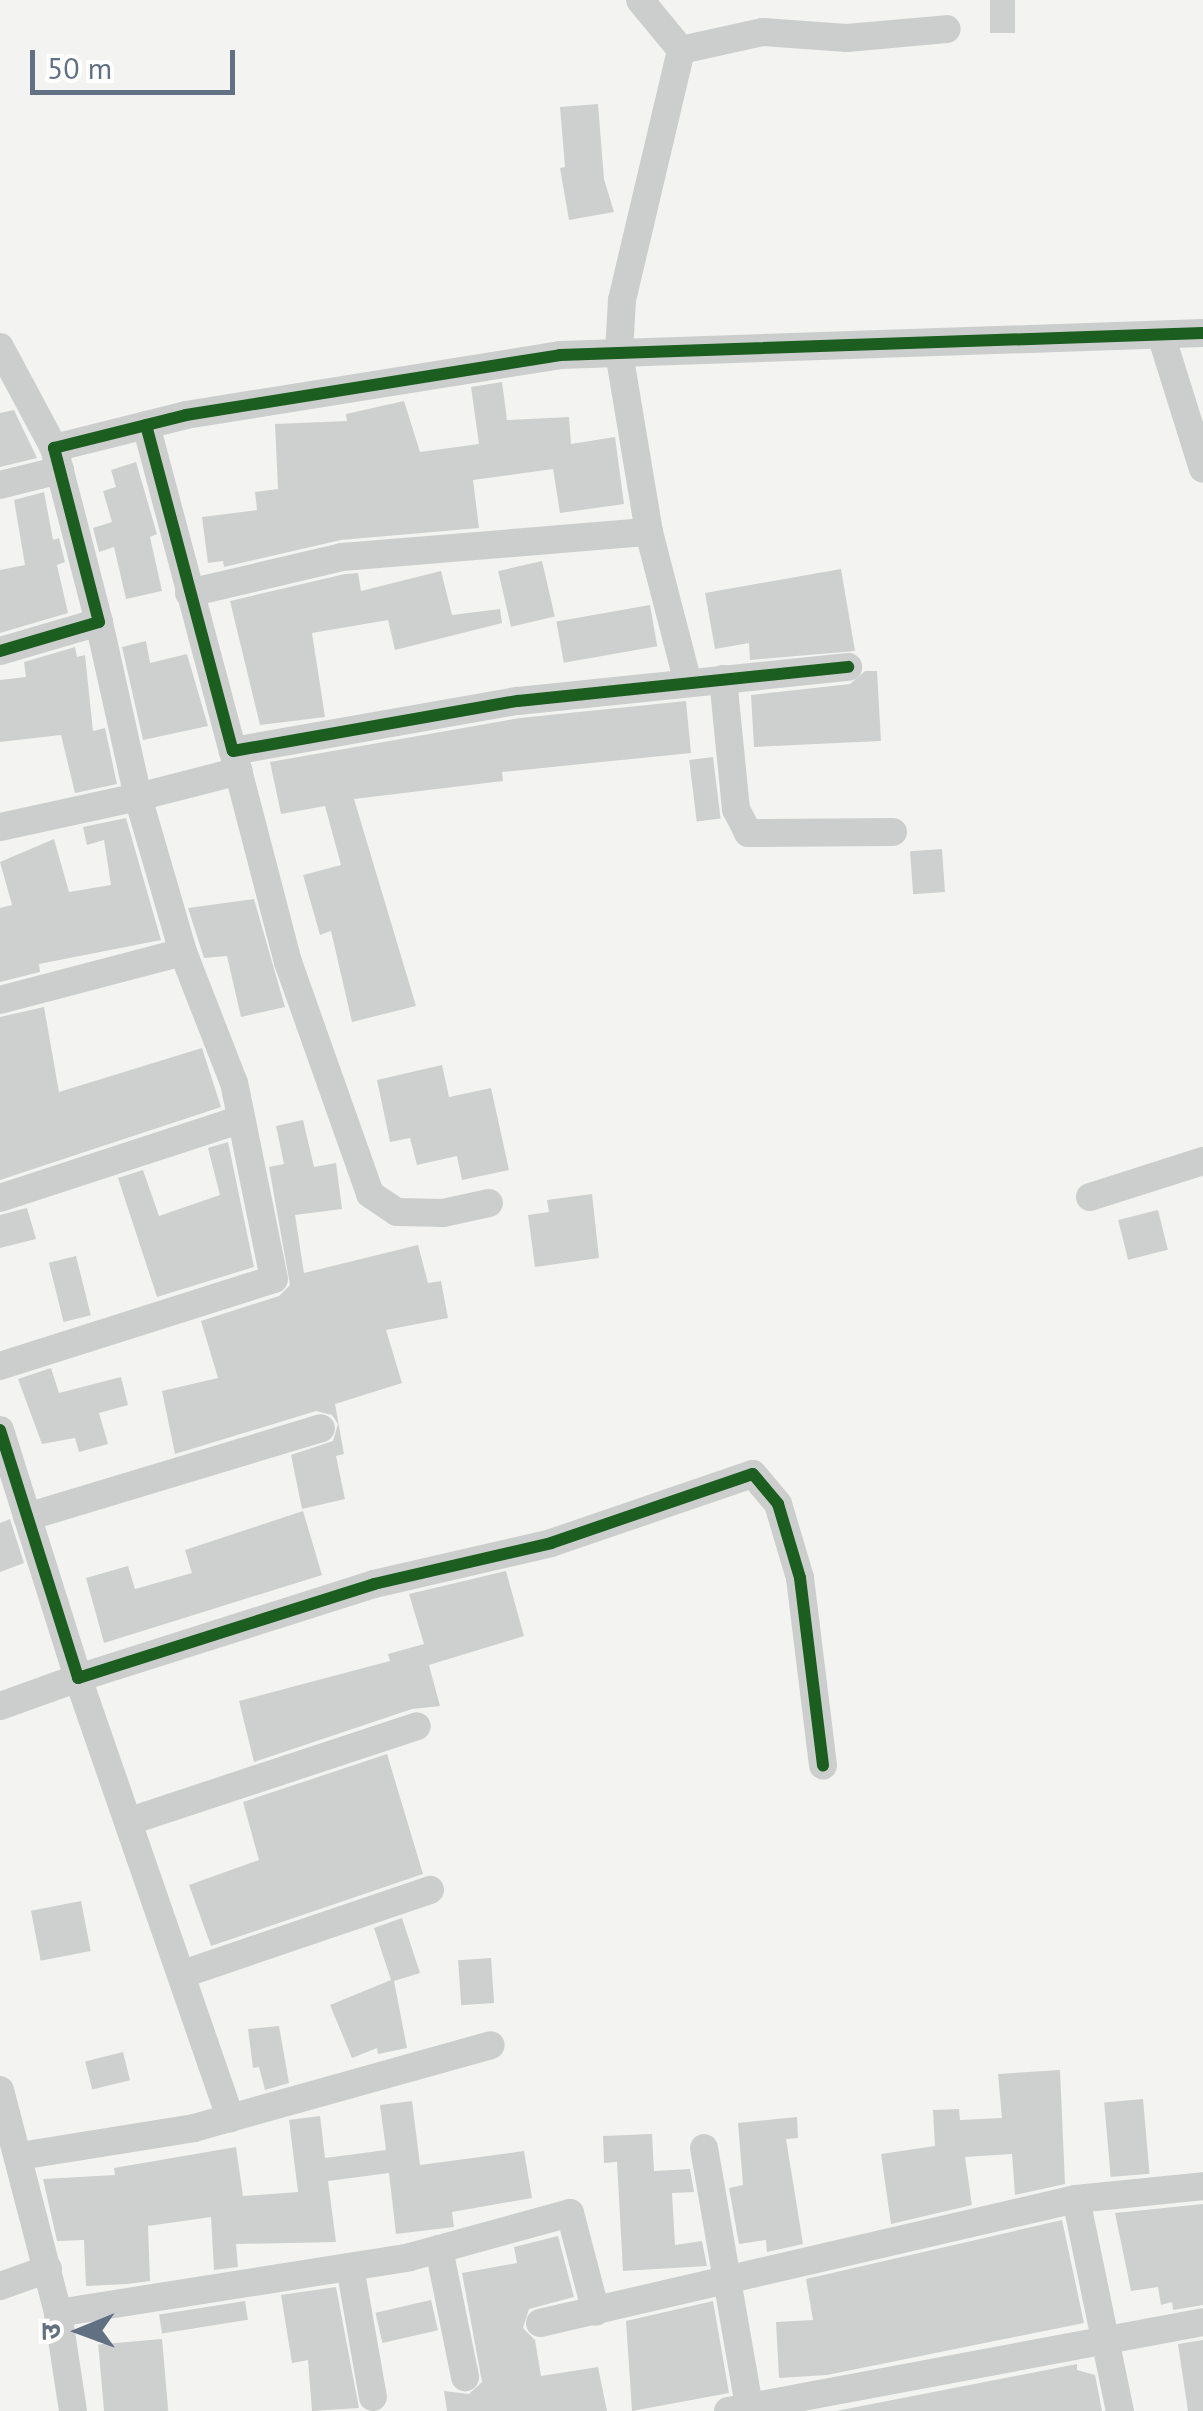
<!DOCTYPE html>
<meta charset="utf-8">
<style>
body{margin:0}
#map{position:relative;width:1203px;height:2411px;overflow:hidden;background:#f3f4f1;font-family:"PT Sans","Noto Sans Devanagari",sans-serif}
div>[style]{position:absolute}
[style*='--x']{left:calc(var(--x)*1px);top:calc(var(--y)*1px);width:calc(var(--w)*1px);rotate:calc(var(--a)*1deg)}
.building>*{inset:0;background:#ced0cf;transform-origin:0 0}
.minor>*{height:28px;margin:-14px;padding:0 14px;transform-origin:14px;border-radius:14px;background:#cccece}
.cycleway>*{height:12px;margin:-6px;padding:0 6px;transform-origin:6px;border-radius:6px;background:#1b5e20}
span{translate:-50% -50%;white-space:nowrap;text-align:center;line-height:1.15;-webkit-text-stroke:10px #fff;paint-order:stroke}
.north{position:absolute;left:30px;top:2281px;width:100px;height:100px;-webkit-text-stroke:8px #fff;paint-order:stroke;rotate:269deg;font-size:28px;font-weight:700;line-height:40px;text-align:center;color:#617183}
.north::after{content:'';display:block;margin:auto;width:35px;height:45px;background:#617183;clip-path:polygon(50% 0,100% 100%,50% 72%,0 100%)}
.scale{position:absolute;left:30px;top:50px;width:205px;height:45px;box-sizing:border-box;border:5px solid #617183;border-top:0;padding-left:12px;font-size:30px;line-height:35px;white-space:nowrap;color:#617183;-webkit-text-stroke:8px #fff;paint-order:stroke}
</style>
<div id="map">
<div class="building">
<i style="left:990px;top:0;width:25px;height:33px"></i>
<i style="clip-path:polygon(598px 104px,604px 179px,614px 212px,569px 220px,560px 168px,565px 167px,560px 107px)"></i>
<i style="clip-path:polygon(502px 382px,507px 420px,569px 417px,571px 444px,615px 437px,624px 504px,560px 513px,553px 469px,473px 480px,479px 528px,341px 540px,224px 567px,223px 561px,208px 563px,202px 517px,257px 510px,255px 492px,278px 489px,275px 424px,347px 421px,346px 414px,404px 401px,420px 452px,479px 444px,471px 387px)"></i>
<i style="clip-path:polygon(14px 410px,37px 458px,0 467px,0 413px)"></i>
<i style="clip-path:polygon(136px 462px,157px 534px,150px 537px,162px 591px,126px 599px,114px 547px,99px 552px,93px 528px,112px 522px,103px 491px,116px 487px,111px 470px)"></i>
<i style="clip-path:polygon(44px 492px,53px 540px,59px 538px,65px 562px,57px 565px,68px 613px,0 633px,0 570px,25px 565px,14px 500px)"></i>
<i style="left:542px;top:561px;width:57px;height:45px;rotate:77deg"></i>
<i style="clip-path:polygon(841px 569px,855px 651px,750px 660px,749px 643px,715px 649px,705px 593px)"></i>
<i style="clip-path:polygon(441px 571px,452px 615px,500px 609px,502px 623px,395px 650px,388px 620px,312px 633px,325px 717px,260px 725px,230px 601px,345px 574px,358px 573px,361px 591px)"></i>
<i style="left:650px;top:605px;width:42px;height:95px;rotate:80deg"></i>
<i style="clip-path:polygon(146px 641px,150px 663px,187px 654px,208px 726px,143px 740px,122px 647px)"></i>
<i style="clip-path:polygon(75px 647px,77px 657px,85px 655px,93px 731px,105px 728px,117px 784px,75px 793px,61px 735px,0 742px,0 680px,26px 677px,24px 662px)"></i>
<i style="clip-path:polygon(865px 671px,877px 671px,881px 741px,754px 747px,751px 695px,850px 684px)"></i>
<i style="clip-path:polygon(686px 701px,691px 753px,502px 772px,503px 781px,354px 799px,416px 1006px,352px 1022px,331px 931px,320px 935px,303px 875px,341px 865px,325px 806px,281px 814px,270px 762px,520px 718px)"></i>
<i style="left:713px;top:757px;width:62px;height:24px;rotate:83deg"></i>
<i style="clip-path:polygon(126px 818px,161px 940px,39px 964px,40px 972px,0 982px,0 908px,12px 905px,0 862px,54px 839px,69px 892px,111px 885px,104px 840px,87px 845px,83px 827px)"></i>
<i style="left:942px;top:849px;width:43px;height:32px;rotate:86deg"></i>
<i style="clip-path:polygon(254px 899px,285px 1007px,241px 1017px,227px 956px,204px 958px,188px 908px)"></i>
<i style="clip-path:polygon(44px 1007px,59px 1092px,202px 1048px,221px 1107px,0 1180px,0 1017px)"></i>
<i style="clip-path:polygon(442px 1065px,449px 1097px,491px 1088px,509px 1170px,462px 1180px,457px 1156px,417px 1165px,410px 1138px,390px 1142px,377px 1080px)"></i>
<i style="clip-path:polygon(303px 1120px,314px 1167px,336px 1163px,342px 1209px,295px 1215px,304px 1273px,418px 1245px,428px 1283px,441px 1281px,448px 1318px,386px 1330px,402px 1383px,335px 1404px,344px 1454px,336px 1456px,345px 1499px,302px 1509px,291px 1455px,333px 1441px,338px 1424px,332px 1415px,316px 1411px,175px 1454px,162px 1391px,218px 1378px,201px 1321px,279px 1296px,290px 1285px,269px 1167px,284px 1164px,276px 1126px)"></i>
<i style="clip-path:polygon(228px 1142px,254px 1267px,157px 1297px,118px 1178px,143px 1170px,159px 1216px,220px 1195px,208px 1148px)"></i>
<i style="clip-path:polygon(592px 1194px,599px 1258px,535px 1267px,528px 1215px,549px 1212px,547px 1200px)"></i>
<i style="clip-path:polygon(27px 1208px,36px 1239px,0 1248px,0 1215px)"></i>
<i style="left:1158px;top:1210px;width:41px;height:41px;rotate:76deg"></i>
<i style="left:76px;top:1256px;width:61px;height:28px;rotate:76deg"></i>
<i style="clip-path:polygon(51px 1368px,59px 1393px,121px 1377px,128px 1405px,99px 1413px,108px 1444px,79px 1452px,75px 1438px,42px 1444px,18px 1379px)"></i>
<i style="clip-path:polygon(303px 1511px,322px 1575px,104px 1643px,86px 1578px,128px 1566px,135px 1589px,192px 1573px,185px 1550px)"></i>
<i style="clip-path:polygon(10px 1519px,24px 1563px,0 1572px,0 1523px)"></i>
<i style="clip-path:polygon(506px 1571px,524px 1636px,429px 1665px,440px 1706px,412px 1709px,254px 1762px,239px 1701px,390px 1661px,388px 1654px,424px 1644px,409px 1594px)"></i>
<i style="clip-path:polygon(387px 1754px,423px 1874px,211px 1946px,189px 1885px,259px 1860px,243px 1802px)"></i>
<i style="left:81px;top:1901px;width:51px;height:51px;rotate:79deg"></i>
<i style="clip-path:polygon(402px 1918px,420px 1973px,394px 1981px,407px 2048px,378px 2054px,377px 2048px,352px 2058px,330px 2005px,391px 1980px,374px 1928px)"></i>
<i style="left:491px;top:1958px;width:45px;height:33px;rotate:86deg"></i>
<i style="clip-path:polygon(279px 2026px,289px 2083px,265px 2090px,259px 2067px,253px 2068px,248px 2029px)"></i>
<i style="left:123px;top:2052px;width:29px;height:39px;rotate:76deg"></i>
<i style="clip-path:polygon(1060px 2070px,1065px 2184px,1015px 2195px,1012px 2154px,965px 2157px,972px 2205px,891px 2224px,881px 2154px,935px 2146px,933px 2110px,959px 2109px,960px 2120px,1002px 2118px,998px 2074px)"></i>
<i style="left:1143px;top:2099px;width:75px;height:39px;rotate:85deg"></i>
<i style="clip-path:polygon(412px 2101px,420px 2165px,524px 2151px,532px 2198px,452px 2212px,454px 2227px,396px 2234px,389px 2173px,328px 2181px,336px 2242px,236px 2244px,238px 2267px,214px 2270px,211px 2217px,148px 2226px,150px 2281px,127px 2284px,86px 2286px,84px 2240px,57px 2241px,43px 2179px,115px 2175px,114px 2168px,236px 2147px,243px 2196px,298px 2192px,289px 2120px,320px 2116px,325px 2158px,386px 2150px,380px 2105px)"></i>
<i style="clip-path:polygon(797px 2117px,798px 2138px,786px 2139px,803px 2244px,767px 2252px,766px 2240px,739px 2244px,729px 2188px,743px 2185px,738px 2123px)"></i>
<i style="clip-path:polygon(652px 2134px,654px 2171px,690px 2169px,694px 2192px,672px 2193px,675px 2245px,702px 2241px,707px 2266px,623px 2271px,617px 2162px,604px 2163px,603px 2136px)"></i>
<i style="clip-path:polygon(1203px 2204px,1203px 2305px,1173px 2310px,1172px 2302px,1161px 2305px,1158px 2287px,1131px 2291px,1115px 2213px)"></i>
<i style="clip-path:polygon(1062px 2220px,1084px 2323px,827px 2375px,779px 2378px,776px 2322px,813px 2320px,806px 2279px)"></i>
<i style="clip-path:polygon(558px 2236px,574px 2297px,529px 2309px,523px 2328px,535px 2340px,541px 2376px,598px 2367px,607px 2411px,447px 2411px,444px 2391px,469px 2394px,482px 2382px,462px 2273px,517px 2263px,514px 2247px)"></i>
<i style="clip-path:polygon(336px 2287px,359px 2408px,312px 2411px,308px 2360px,292px 2363px,281px 2295px)"></i>
<i style="left:431px;top:2300px;width:31px;height:57px;rotate:77deg"></i>
<i style="left:245px;top:2301px;width:19px;height:87px;rotate:81deg"></i>
<i style="clip-path:polygon(713px 2301px,729px 2393px,632px 2411px,626px 2321px)"></i>
<i style="left:162px;top:2339px;width:72px;height:64px;rotate:85deg"></i>
<i style="clip-path:polygon(1203px 2340px,1203px 2411px,1188px 2411px,1178px 2344px)"></i>
<i style="clip-path:polygon(1077px 2364px,1077px 2370px,1095px 2375px,1102px 2411px,836px 2411px)"></i>
</div>
<div class="minor">
<i style="--x:640;--y:0;--w:65;--a:50.6"></i>
<i style="--x:1161;--y:335;--w:140;--a:72.6"></i>
<i style="--x:0;--y:347;--w:115;--a:61.9"></i>
<i style="--x:146;--y:425;--w:337;--a:75.1"></i>
<i style="--x:233;--y:751;--w:289;--a:-10"></i>
<i style="--x:518;--y:701;--w:332;--a:-5.9"></i>
<i style="--x:0;--y:485;--w:62;--a:-14"></i>
<i style="--x:189;--y:593;--w:157;--a:-13.2"></i>
<i style="--x:342;--y:557;--w:308;--a:-4.7"></i>
<i style="--x:0;--y:651;--w:103;--a:-16.3"></i>
<i style="--x:99;--y:622;--w:180;--a:-104.5"></i>
<i style="--x:54;--y:448;--w:136;--a:-14"></i>
<i style="--x:186;--y:415;--w:379;--a:-9.1"></i>
<i style="--x:560;--y:355;--w:643;--a:-1.96"></i>
<i style="--x:723;--y:679;--w:131;--a:84.3"></i>
<i style="--x:736;--y:809;--w:27;--a:63"></i>
<i style="--x:748;--y:833;--w:145;--a:-0.4"></i>
<i style="--x:688;--y:683;--w:156;--a:-104.5"></i>
<i style="--x:649;--y:532;--w:182;--a:-99.5"></i>
<i style="--x:619;--y:352;--w:52;--a:-86.7"></i>
<i style="--x:622;--y:300;--w:257;--a:-76.7"></i>
<i style="--x:681;--y:50;--w:84;--a:-12.4"></i>
<i style="--x:763;--y:32;--w:84;--a:4.1"></i>
<i style="--x:847;--y:38;--w:100;--a:-5.1"></i>
<i style="--x:233;--y:751;--w:218;--a:75.4"></i>
<i style="--x:288;--y:962;--w:246;--a:70.5"></i>
<i style="--x:370;--y:1194;--w:32;--a:34"></i>
<i style="--x:397;--y:1212;--w:46;--a:1.2"></i>
<i style="--x:443;--y:1213;--w:47;--a:-12.3"></i>
<i style="--x:0;--y:827;--w:141;--a:-12.3"></i>
<i style="--x:138;--y:797;--w:179;--a:-102.6"></i>
<i style="--x:0;--y:1000;--w:189;--a:-14.7"></i>
<i style="--x:183;--y:952;--w:161;--a:-106.2"></i>
<i style="--x:138;--y:797;--w:104;--a:-14.4"></i>
<i style="--x:1090;--y:1197;--w:119;--a:-17.7"></i>
<i style="--x:0;--y:1198;--w:254;--a:-18.1"></i>
<i style="--x:0;--y:1366;--w:287;--a:-17.6"></i>
<i style="--x:274;--y:1279;--w:200;--a:-101.5"></i>
<i style="--x:234;--y:1083;--w:141;--a:-111.3"></i>
<i style="--x:0;--y:1430;--w:260;--a:72.5"></i>
<i style="--x:78;--y:1678;--w:311;--a:-17.6"></i>
<i style="--x:374;--y:1584;--w:182;--a:-13"></i>
<i style="--x:551;--y:1543;--w:213;--a:-18.9"></i>
<i style="--x:753;--y:1474;--w:39;--a:50"></i>
<i style="--x:778;--y:1504;--w:77;--a:73.4"></i>
<i style="--x:800;--y:1578;--w:189;--a:83"></i>
<i style="--x:27;--y:1517;--w:307;--a:-16.8"></i>
<i style="--x:0;--y:1706;--w:83;--a:-19.7"></i>
<i style="--x:78;--y:1678;--w:466;--a:70.9"></i>
<i style="--x:130;--y:1821;--w:302;--a:-18.3"></i>
<i style="--x:183;--y:1974;--w:261;--a:-18.8"></i>
<i style="--x:0;--y:2090;--w:230;--a:75.4"></i>
<i style="--x:58;--y:2313;--w:356;--a:-9"></i>
<i style="--x:410;--y:2257;--w:166;--a:-15.4"></i>
<i style="--x:570;--y:2213;--w:102;--a:75.3"></i>
<i style="--x:704;--y:2148;--w:267;--a:80.1"></i>
<i style="--x:20;--y:2156;--w:176;--a:-9.1"></i>
<i style="--x:194;--y:2128;--w:308;--a:-15.6"></i>
<i style="--x:1076;--y:2199;--w:217;--a:78.3"></i>
<i style="--x:439;--y:2249;--w:131;--a:78.5"></i>
<i style="--x:350;--y:2267;--w:132;--a:80"></i>
<i style="--x:0;--y:2286;--w:51;--a:-19.5"></i>
<i style="--x:58;--y:2313;--w:99;--a:81.3"></i>
<i style="--x:540;--y:2323;--w:550;--a:-13.03"></i>
<i style="--x:1076;--y:2199;--w:128;--a:-5.8"></i>
<i style="--x:728;--y:2411;--w:483;--a:-10.6"></i>
</div>
<div class="cycleway">
<i style="--x:146;--y:425;--w:337;--a:75.1"></i>
<i style="--x:233;--y:751;--w:289;--a:-10"></i>
<i style="--x:518;--y:701;--w:332;--a:-5.9"></i>
<i style="--x:0;--y:651;--w:103;--a:-16.3"></i>
<i style="--x:99;--y:622;--w:180;--a:-104.5"></i>
<i style="--x:54;--y:448;--w:136;--a:-14"></i>
<i style="--x:186;--y:415;--w:379;--a:-9.1"></i>
<i style="--x:560;--y:355;--w:643;--a:-1.96"></i>
<i style="--x:0;--y:1430;--w:260;--a:72.5"></i>
<i style="--x:78;--y:1678;--w:311;--a:-17.6"></i>
<i style="--x:374;--y:1584;--w:182;--a:-13"></i>
<i style="--x:551;--y:1543;--w:213;--a:-18.9"></i>
<i style="--x:753;--y:1474;--w:39;--a:50"></i>
<i style="--x:778;--y:1504;--w:77;--a:73.4"></i>
<i style="--x:800;--y:1578;--w:189;--a:83"></i>
</div>
<div class="north">उ</div>
<div class="scale">50 m</div>
</div>
